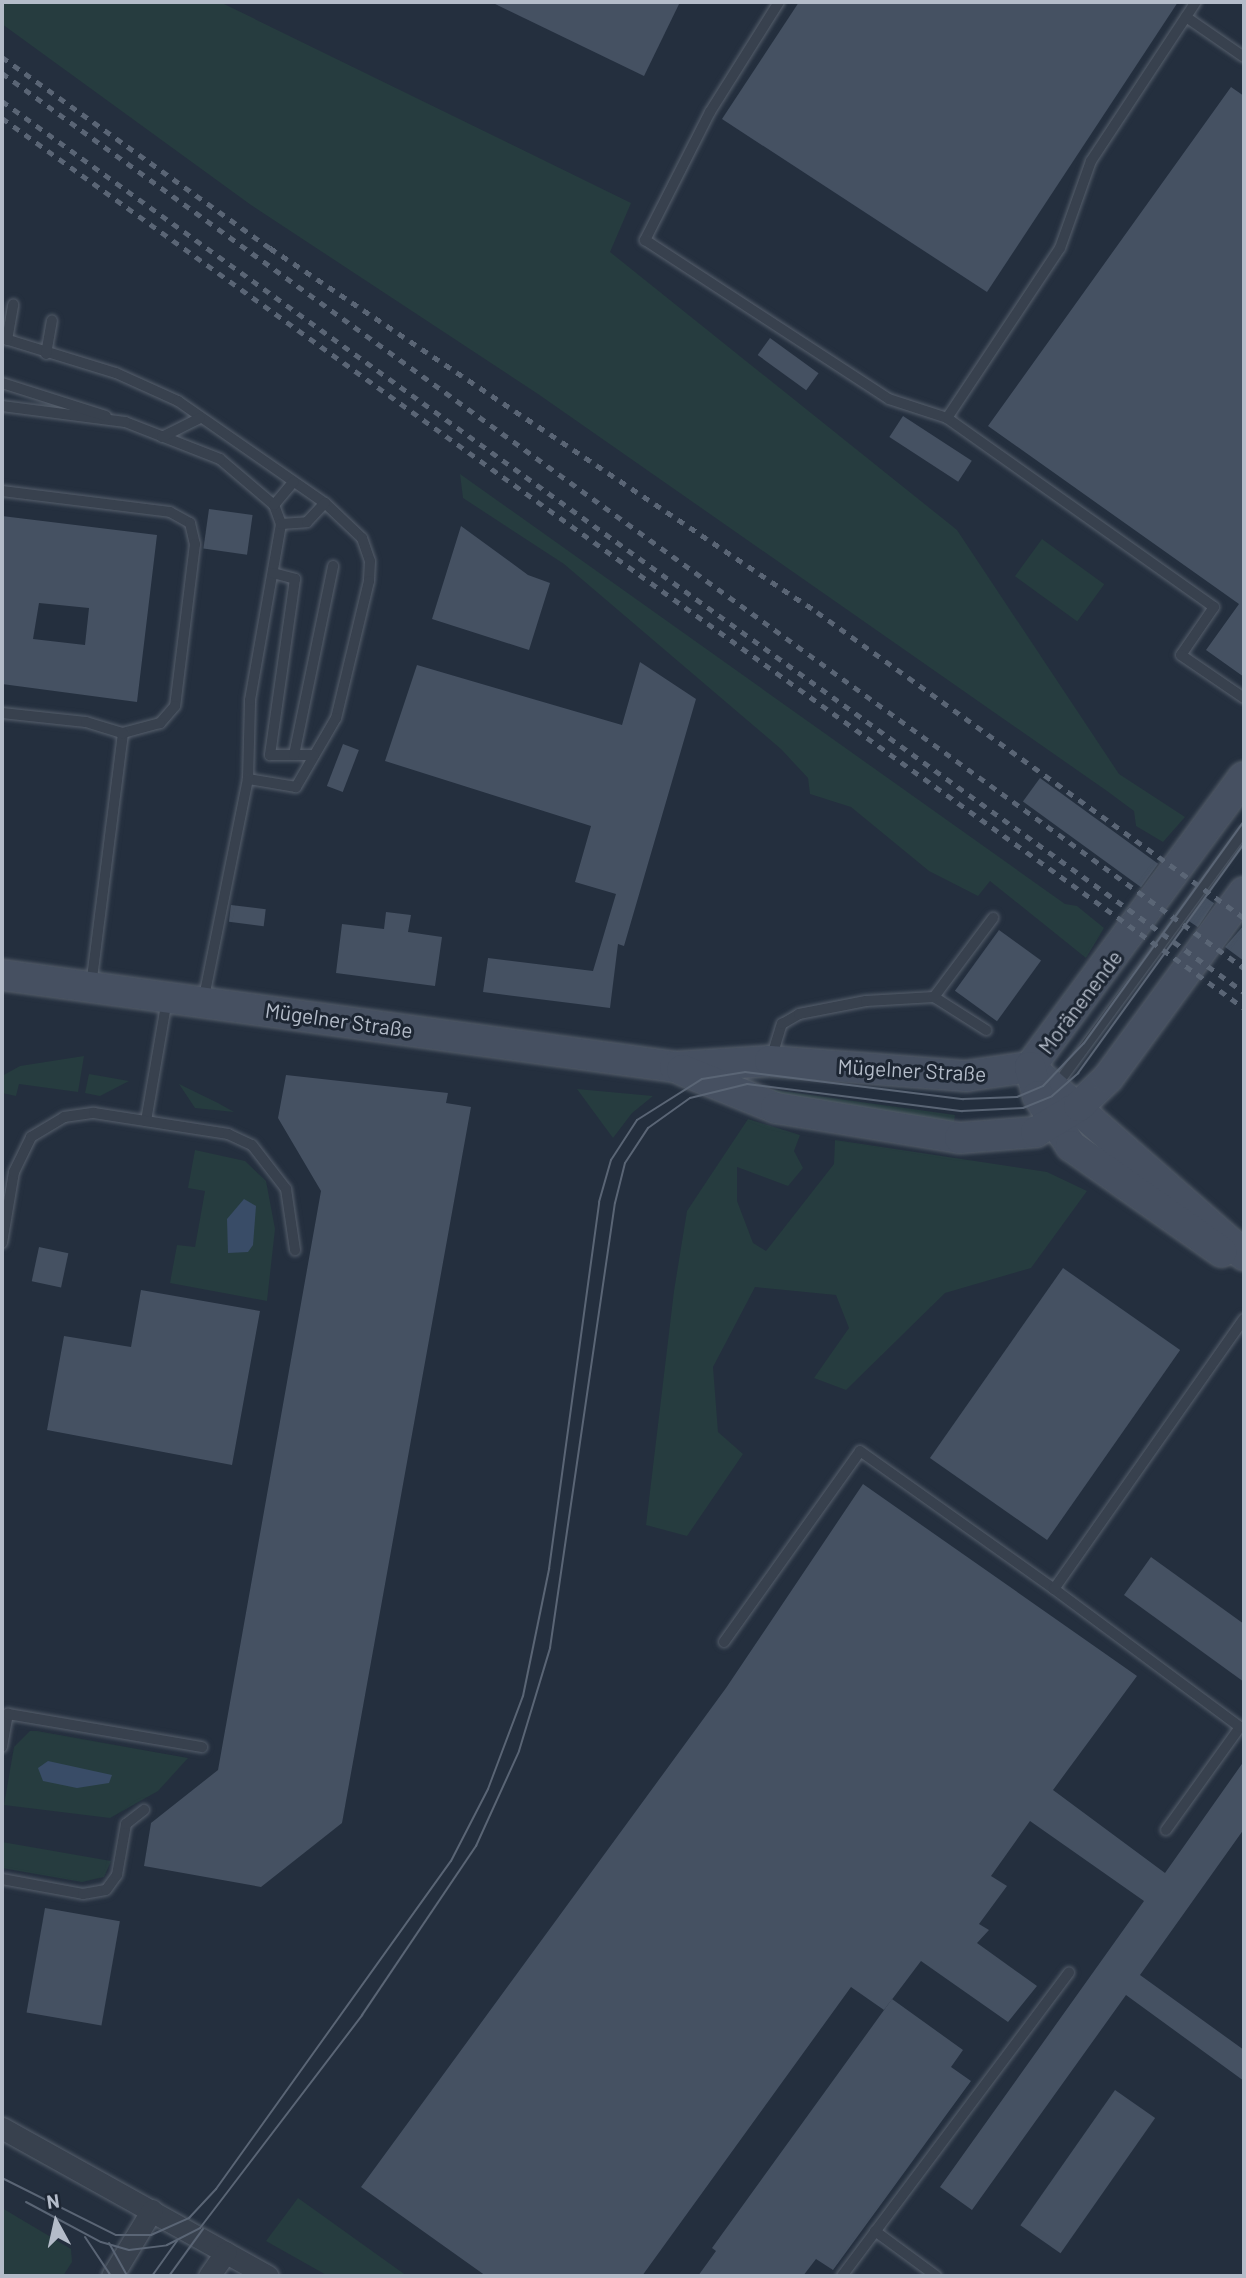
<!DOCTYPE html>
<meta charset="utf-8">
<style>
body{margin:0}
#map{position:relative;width:1246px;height:2278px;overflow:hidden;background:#242f3e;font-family:Barlow,sans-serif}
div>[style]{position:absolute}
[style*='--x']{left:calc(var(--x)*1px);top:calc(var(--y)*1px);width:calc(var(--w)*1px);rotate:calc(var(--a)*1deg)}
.green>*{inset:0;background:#263c3f;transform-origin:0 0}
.water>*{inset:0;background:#394c67}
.building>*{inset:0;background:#455162;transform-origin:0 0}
.roads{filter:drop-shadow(0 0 2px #565f6c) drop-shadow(0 0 2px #565f6c)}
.lane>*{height:10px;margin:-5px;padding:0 5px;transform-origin:5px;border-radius:5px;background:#38414e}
.street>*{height:21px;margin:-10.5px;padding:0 10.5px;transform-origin:10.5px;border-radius:10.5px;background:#38414e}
.secondary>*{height:30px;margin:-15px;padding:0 15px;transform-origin:15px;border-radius:15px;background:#465061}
.tram>*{height:2px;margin:-1px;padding:0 1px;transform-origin:1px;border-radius:1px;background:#5a6575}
.rail>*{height:5px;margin-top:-2.5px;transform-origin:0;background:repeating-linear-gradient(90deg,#5a6575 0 7px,transparent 0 14px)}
span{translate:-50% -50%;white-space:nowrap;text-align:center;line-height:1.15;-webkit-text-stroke:6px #1d2633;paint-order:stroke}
.street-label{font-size:21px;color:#b4bcc9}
.frame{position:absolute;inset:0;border:4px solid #b4bcc9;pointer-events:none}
.north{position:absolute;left:21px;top:2187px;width:70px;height:70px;-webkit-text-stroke:5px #1d2633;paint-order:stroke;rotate:352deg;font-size:19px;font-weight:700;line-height:28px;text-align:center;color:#b4bcc9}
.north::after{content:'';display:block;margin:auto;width:24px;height:32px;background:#b4bcc9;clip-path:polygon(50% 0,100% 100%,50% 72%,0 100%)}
</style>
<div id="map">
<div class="green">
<i style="clip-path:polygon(2px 2px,220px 2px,631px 203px,610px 252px,957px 530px,1119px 774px,1185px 817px,1163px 842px,1136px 826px,1134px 811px,1107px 791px,538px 394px,251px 205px,2px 24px)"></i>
<i style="clip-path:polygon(460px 474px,1065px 904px,1077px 906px,1104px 928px,1086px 958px,990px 881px,978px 896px,929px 871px,851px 807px,810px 794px,808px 778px,781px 749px,564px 564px,463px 498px)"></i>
<i style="left:1042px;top:539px;width:77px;height:46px;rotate:36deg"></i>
<i style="clip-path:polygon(84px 1056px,78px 1092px,19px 1084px,16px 1096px,2px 1093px,2px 1076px,20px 1066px)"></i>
<i style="clip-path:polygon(89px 1074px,129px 1081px,100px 1096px,85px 1093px)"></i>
<i style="clip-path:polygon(179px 1084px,218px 1103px,234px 1112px,195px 1108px)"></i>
<i style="clip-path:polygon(577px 1089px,653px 1096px,632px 1113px,613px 1138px)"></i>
<i style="clip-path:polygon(774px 1090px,955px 1115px,954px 1122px,774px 1093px)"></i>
<i style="clip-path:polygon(748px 1119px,800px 1135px,794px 1151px,803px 1168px,788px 1186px,737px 1167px,737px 1201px,753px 1243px,766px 1251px,834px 1164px,835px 1140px,1047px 1172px,1087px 1191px,1031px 1268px,945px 1293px,846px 1390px,814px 1378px,849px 1328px,836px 1295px,755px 1287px,713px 1367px,718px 1432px,743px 1454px,687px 1536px,646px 1525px,674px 1291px,687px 1211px)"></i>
<i style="clip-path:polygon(195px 1150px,245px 1161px,266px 1181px,275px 1229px,267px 1301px,170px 1283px,177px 1245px,195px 1247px,205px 1191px,188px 1188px)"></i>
<i style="clip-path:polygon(30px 1731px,37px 1731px,188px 1758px,158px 1791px,110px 1818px,4px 1805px,14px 1747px)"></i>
<i style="clip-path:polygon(2px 1842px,111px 1861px,104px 1877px,82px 1882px,2px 1868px)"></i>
<i style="clip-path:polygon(298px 2198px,407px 2276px,328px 2276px,266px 2241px)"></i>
<i style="clip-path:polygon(2px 2208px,71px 2249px,72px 2262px,63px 2276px,2px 2276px)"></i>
</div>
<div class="water">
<i style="clip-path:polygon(244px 1199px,256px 1206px,253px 1245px,248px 1252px,228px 1253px,227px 1219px)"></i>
<i style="clip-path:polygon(48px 1761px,112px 1775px,109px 1783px,77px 1788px,43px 1781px,38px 1768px)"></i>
</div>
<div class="building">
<i style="clip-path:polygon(491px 2px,680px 2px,644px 76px)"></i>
<i style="clip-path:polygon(799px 2px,1178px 2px,987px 292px,722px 119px)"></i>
<i style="clip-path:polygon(1231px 87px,1244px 96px,1244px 677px,1206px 650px,1239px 604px,988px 426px)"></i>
<i style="left:770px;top:338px;width:60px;height:21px;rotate:36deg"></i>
<i style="left:903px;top:416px;width:82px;height:25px;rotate:33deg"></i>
<i style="left:209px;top:509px;width:44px;height:40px;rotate:8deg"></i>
<i style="clip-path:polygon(evenodd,2px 516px,157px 535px,137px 702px,2px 684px,2px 516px,39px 603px,89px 608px,85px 645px,33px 639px,39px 603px)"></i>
<i style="clip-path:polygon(461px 526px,528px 575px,550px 583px,529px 650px,432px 619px)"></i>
<i style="clip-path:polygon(640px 662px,696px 699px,624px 946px,618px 944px,610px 1008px,483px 992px,488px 958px,593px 971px,616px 894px,575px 882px,591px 826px,385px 761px,417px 665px,622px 725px)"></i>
<i style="left:343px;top:744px;width:17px;height:45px;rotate:21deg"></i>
<i style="left:1040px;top:778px;width:146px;height:29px;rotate:36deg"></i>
<i style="left:1205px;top:897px;width:11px;height:29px;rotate:34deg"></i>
<i style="left:231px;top:905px;width:35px;height:17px;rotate:7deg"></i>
<i style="clip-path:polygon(386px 912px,411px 915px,408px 932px,442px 937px,435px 986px,336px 973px,342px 924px,384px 929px)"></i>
<i style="clip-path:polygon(1244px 925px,1244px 961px,1225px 947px)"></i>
<i style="left:999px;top:930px;width:52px;height:75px;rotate:36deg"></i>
<i style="clip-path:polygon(286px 1075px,448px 1093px,446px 1103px,471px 1107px,342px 1823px,261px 1887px,144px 1866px,151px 1823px,218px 1770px,321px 1191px,278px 1118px)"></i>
<i style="left:39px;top:1247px;width:30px;height:35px;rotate:12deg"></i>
<i style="left:1063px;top:1268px;width:143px;height:232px;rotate:35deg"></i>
<i style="clip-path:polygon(141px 1290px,260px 1311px,232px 1465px,47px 1430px,64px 1336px,131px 1347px)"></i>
<i style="clip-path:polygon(863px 1484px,1137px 1676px,1053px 1790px,1165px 1873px,1244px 1761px,1244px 1829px,1140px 1975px,1244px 2050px,1244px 2081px,1126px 1995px,972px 2210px,940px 2187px,1144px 1901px,1030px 1821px,991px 1876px,1007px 1886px,979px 1924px,989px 1930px,977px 1943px,1037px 1986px,1008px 2022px,921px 1961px,884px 2010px,851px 1987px,642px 2276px,486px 2276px,361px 2187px,726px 1688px)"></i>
<i style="clip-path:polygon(1151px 1557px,1244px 1624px,1244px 1682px,1124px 1595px)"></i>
<i style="left:45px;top:1908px;width:76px;height:106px;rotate:10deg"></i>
<i style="clip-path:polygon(892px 1999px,963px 2050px,951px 2067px,971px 2081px,833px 2270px,816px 2259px,803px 2276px,698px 2276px,716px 2251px,712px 2248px)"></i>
<i style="left:1115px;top:2090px;width:49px;height:165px;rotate:35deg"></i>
</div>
<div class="roads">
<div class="lane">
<i style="--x:779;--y:2;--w:130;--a:122.1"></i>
<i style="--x:710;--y:112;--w:144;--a:116.9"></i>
<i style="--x:645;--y:240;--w:291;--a:33.1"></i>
<i style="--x:889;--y:399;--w:61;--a:18.1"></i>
<i style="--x:947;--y:418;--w:327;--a:35.3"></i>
<i style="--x:1214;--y:607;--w:58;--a:124.5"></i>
<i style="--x:1181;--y:655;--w:76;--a:34.3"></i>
<i style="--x:1186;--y:17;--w:70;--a:34.6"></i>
<i style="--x:2;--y:338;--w:119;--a:17.1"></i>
<i style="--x:116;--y:373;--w:68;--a:24.3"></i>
<i style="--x:178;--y:401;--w:179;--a:34.8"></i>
<i style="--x:325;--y:503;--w:51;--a:43.4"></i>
<i style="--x:362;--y:538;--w:24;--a:71"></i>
<i style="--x:370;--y:561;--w:20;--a:93"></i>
<i style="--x:369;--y:581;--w:141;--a:103.5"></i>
<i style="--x:336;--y:718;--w:80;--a:120.1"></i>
<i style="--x:296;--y:787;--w:49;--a:-170.5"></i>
<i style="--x:248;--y:779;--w:79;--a:-88.5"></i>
<i style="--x:250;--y:700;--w:179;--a:-80"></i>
<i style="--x:281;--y:524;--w:20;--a:-110"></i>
<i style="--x:274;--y:505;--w:71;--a:-139.6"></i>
<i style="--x:220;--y:459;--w:102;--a:-158.7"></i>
<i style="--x:125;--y:422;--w:124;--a:-172.6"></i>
<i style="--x:7;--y:340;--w:36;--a:-80"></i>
<i style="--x:46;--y:354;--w:34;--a:-80"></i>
<i style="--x:2;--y:383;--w:109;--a:17.6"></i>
<i style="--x:947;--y:418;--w:204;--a:-56.4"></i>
<i style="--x:1060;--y:248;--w:92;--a:-70.4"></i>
<i style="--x:1091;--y:161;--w:191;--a:-56.6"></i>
<i style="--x:162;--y:437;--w:42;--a:-26.6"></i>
<i style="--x:2;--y:491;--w:169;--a:7.1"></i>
<i style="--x:170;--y:512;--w:23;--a:29"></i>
<i style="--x:190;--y:523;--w:22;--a:77"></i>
<i style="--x:195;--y:544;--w:163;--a:97"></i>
<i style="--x:175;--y:706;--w:23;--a:131"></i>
<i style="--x:160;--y:723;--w:38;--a:165"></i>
<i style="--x:123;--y:733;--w:254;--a:97.2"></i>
<i style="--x:274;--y:505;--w:30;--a:-50"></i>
<i style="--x:281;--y:524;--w:26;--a:-4"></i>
<i style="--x:307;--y:522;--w:26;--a:-47"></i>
<i style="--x:273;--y:573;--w:23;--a:15"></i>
<i style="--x:295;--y:579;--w:178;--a:98.1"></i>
<i style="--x:270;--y:755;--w:44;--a:0"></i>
<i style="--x:2;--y:713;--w:84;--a:6.1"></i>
<i style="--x:86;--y:722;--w:39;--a:17"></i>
<i style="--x:294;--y:755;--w:193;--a:-78.3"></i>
<i style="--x:934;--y:997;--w:62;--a:32.4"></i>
<i style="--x:203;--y:1002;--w:227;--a:-78.6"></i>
<i style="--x:771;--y:1059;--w:37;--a:-73"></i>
<i style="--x:782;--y:1024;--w:20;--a:-30"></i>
<i style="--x:799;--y:1014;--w:68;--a:-11"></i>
<i style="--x:866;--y:1001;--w:68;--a:-3.4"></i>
<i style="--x:934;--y:997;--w:99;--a:-53.2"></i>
<i style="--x:1056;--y:1086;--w:317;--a:-53.6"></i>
<i style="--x:146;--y:1121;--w:124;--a:-80.2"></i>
<i style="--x:2;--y:1243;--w:72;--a:-80.4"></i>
<i style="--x:14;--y:1172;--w:39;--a:-64"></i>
<i style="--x:31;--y:1137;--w:39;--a:-31"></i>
<i style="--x:64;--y:1117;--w:30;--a:-8"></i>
<i style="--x:94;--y:1113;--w:136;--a:8.9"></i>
<i style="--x:228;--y:1134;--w:26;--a:25"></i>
<i style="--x:252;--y:1145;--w:56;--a:52.3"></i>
<i style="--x:286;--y:1189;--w:62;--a:81.6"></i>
<i style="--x:724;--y:1642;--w:234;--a:-54.5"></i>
<i style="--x:860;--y:1451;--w:238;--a:35.4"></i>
<i style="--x:2;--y:1747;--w:34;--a:-80"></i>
<i style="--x:8;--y:1714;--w:197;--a:9.7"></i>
<i style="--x:1166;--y:1830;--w:127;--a:-54.3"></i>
<i style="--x:1240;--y:1727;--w:232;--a:-143.4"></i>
<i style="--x:1054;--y:1589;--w:330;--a:-54.9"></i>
<i style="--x:2;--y:1879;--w:82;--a:10.5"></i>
<i style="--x:83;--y:1894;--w:23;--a:-10"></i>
<i style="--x:106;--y:1890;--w:19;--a:-54"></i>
<i style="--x:117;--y:1875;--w:52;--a:-80"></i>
<i style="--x:126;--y:1824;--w:23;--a:-38"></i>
<i style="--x:875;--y:2231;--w:76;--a:36.4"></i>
<i style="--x:842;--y:2276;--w:379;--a:-53.2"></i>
</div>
<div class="street">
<i style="--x:2;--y:2128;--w:304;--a:29.1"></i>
<i style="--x:112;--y:2276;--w:77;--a:-58.8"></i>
<i style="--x:209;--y:2276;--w:29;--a:-55"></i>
</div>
<div class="secondary">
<i style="--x:2;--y:975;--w:679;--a:7.78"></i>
<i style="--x:675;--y:1067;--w:95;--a:-3.6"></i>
<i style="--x:770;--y:1061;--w:197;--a:4.4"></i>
<i style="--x:966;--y:1076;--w:65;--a:-8"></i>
<i style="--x:1030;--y:1067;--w:285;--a:41.3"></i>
<i style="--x:1030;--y:1067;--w:360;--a:-53.6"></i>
<i style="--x:1030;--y:1067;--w:30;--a:75"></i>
<i style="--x:1038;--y:1096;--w:60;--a:56.6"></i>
<i style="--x:1071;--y:1146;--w:184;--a:35.1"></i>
<i style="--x:682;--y:1070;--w:101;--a:22"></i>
<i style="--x:776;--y:1108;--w:186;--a:9.3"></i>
<i style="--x:960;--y:1138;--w:76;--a:-4.5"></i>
<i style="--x:1036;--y:1132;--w:50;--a:-31.2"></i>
<i style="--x:1079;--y:1106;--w:40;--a:-44"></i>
<i style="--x:1108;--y:1078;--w:230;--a:-53.8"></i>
</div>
</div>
<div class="tram">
<i style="--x:2;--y:2178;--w:127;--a:26.6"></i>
<i style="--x:116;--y:2235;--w:35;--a:0"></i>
<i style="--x:151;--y:2235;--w:42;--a:-24.1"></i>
<i style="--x:189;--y:2218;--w:40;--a:-47"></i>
<i style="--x:216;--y:2189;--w:403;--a:-54.4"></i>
<i style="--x:451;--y:1861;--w:81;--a:-62.8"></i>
<i style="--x:488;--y:1789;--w:99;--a:-69.4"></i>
<i style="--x:523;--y:1696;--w:130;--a:-78.4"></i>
<i style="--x:549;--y:1569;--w:370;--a:-82.2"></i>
<i style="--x:599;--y:1202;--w:44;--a:-74.1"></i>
<i style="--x:611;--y:1160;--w:48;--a:-57"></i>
<i style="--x:637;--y:1120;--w:77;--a:-32.2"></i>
<i style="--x:702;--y:1079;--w:44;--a:-9.2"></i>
<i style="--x:745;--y:1072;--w:220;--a:7.1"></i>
<i style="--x:963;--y:1099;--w:54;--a:-2.1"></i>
<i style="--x:1017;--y:1097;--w:28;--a:-23"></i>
<i style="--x:1043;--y:1086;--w:59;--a:-46.4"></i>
<i style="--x:1084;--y:1043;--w:274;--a:-54.2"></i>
<i style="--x:26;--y:2202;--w:85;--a:28.1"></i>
<i style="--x:101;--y:2242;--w:29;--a:16"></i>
<i style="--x:129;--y:2250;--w:38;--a:-7"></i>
<i style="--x:167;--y:2245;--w:37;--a:-27"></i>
<i style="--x:200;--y:2228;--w:268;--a:-52.7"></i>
<i style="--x:362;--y:2015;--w:204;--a:-56"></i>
<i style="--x:476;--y:1846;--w:104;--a:-65.6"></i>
<i style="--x:519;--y:1751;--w:108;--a:-73.2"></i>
<i style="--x:550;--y:1648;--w:450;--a:-81.7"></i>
<i style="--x:615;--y:1203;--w:41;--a:-76"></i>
<i style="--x:625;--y:1163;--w:42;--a:-56.7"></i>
<i style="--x:648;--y:1128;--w:52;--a:-35.5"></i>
<i style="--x:690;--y:1098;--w:59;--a:-13.8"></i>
<i style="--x:747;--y:1084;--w:217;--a:7.2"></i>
<i style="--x:962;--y:1111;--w:61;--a:-2.8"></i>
<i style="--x:1023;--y:1108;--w:31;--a:-22"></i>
<i style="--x:1052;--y:1096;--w:35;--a:-41"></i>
<i style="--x:1078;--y:1073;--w:283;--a:-54.1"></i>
<i style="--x:85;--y:2237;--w:47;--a:56.3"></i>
<i style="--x:109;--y:2243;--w:38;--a:61"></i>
<i style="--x:152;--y:2276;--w:43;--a:-54.5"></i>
<i style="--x:169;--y:2276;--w:58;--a:-54.1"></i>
</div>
<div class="rail">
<i style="--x:2;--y:57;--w:329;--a:35.5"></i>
<i style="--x:270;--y:248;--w:657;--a:33.64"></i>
<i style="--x:817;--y:612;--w:525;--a:35.63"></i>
<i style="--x:2;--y:73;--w:1531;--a:35.78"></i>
<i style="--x:2;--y:101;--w:1529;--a:35.66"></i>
<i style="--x:2;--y:118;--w:1528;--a:35.62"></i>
</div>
<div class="street-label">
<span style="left:1080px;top:1002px;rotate:-53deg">Moränenende</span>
<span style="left:339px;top:1020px;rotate:8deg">Mügelner Straße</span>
<span style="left:912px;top:1070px;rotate:3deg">Mügelner Straße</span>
</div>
<div class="frame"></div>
<div class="north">N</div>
</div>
